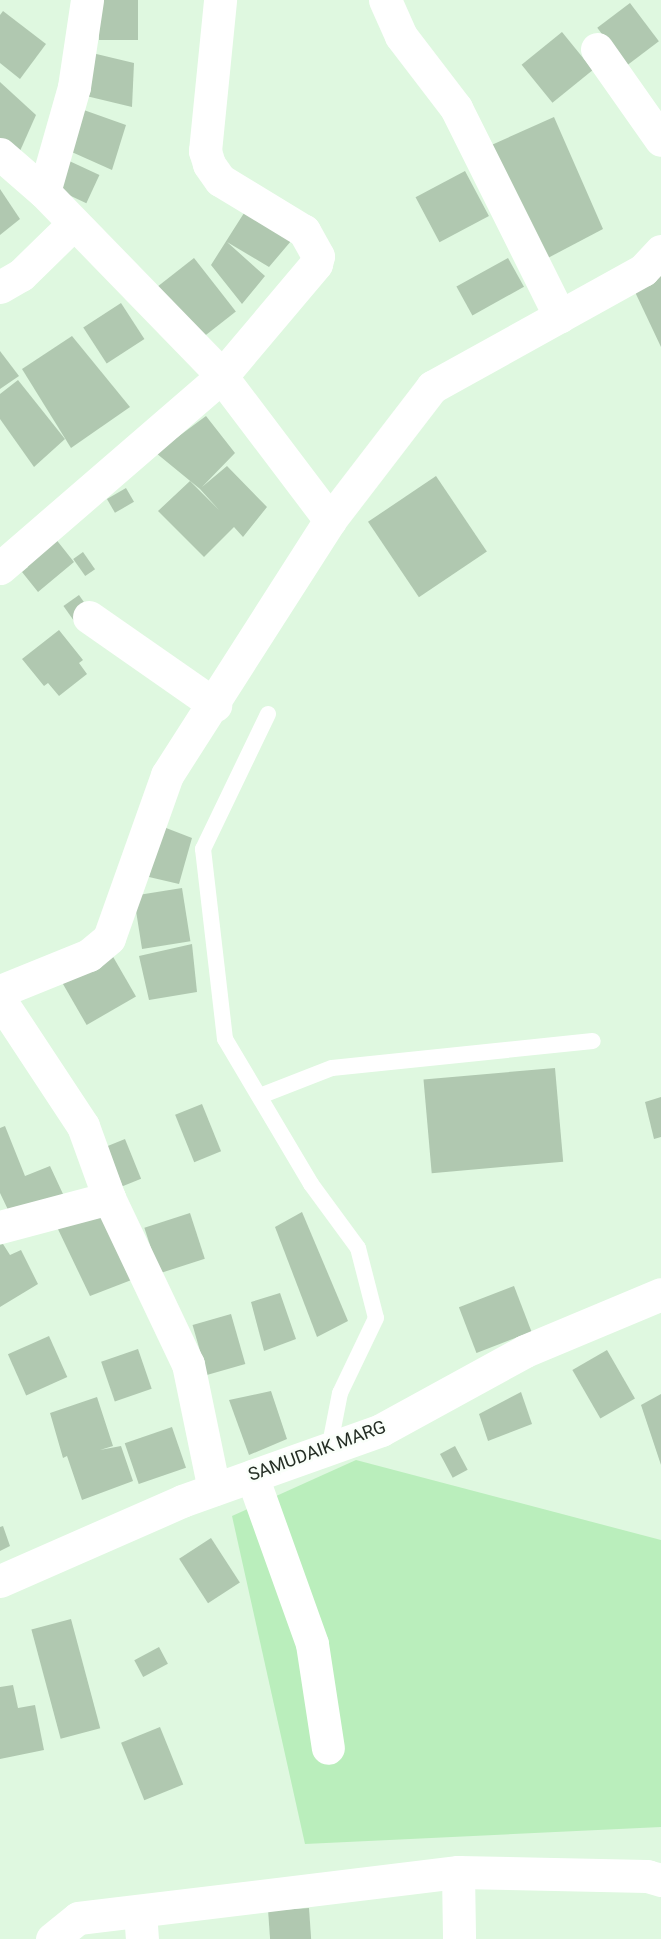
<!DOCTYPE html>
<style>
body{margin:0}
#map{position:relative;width:661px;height:1939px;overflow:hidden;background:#dff8e0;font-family:Roboto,sans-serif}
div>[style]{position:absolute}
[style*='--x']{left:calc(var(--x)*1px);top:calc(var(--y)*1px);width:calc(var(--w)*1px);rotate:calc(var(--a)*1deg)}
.green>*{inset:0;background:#baeebc}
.building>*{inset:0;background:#b0c8b0;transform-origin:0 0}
.lane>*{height:16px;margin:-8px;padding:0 8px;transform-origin:8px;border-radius:8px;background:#fff}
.street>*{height:33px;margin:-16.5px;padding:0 16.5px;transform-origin:16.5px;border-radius:16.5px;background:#fff}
span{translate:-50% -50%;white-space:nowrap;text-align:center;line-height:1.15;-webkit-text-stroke:5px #fafffa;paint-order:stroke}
.street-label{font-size:18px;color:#252e25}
</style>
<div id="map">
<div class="green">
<i style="clip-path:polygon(356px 1460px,661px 1540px,661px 1827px,305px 1844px,232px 1516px)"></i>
</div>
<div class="building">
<i style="left:99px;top:0;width:39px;height:40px"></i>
<i style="left:630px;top:3px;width:48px;height:41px;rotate:53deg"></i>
<i style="clip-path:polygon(3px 11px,46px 44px,20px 79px,0 63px,0 15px)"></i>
<i style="left:562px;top:32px;width:49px;height:52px;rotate:51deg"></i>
<i style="clip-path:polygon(88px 52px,134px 63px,132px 107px,82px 95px)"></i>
<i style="clip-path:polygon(0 82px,36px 115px,16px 160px,0 143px)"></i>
<i style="clip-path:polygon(81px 109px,126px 125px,112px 170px,65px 149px)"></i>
<i style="clip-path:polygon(554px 117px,603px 229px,546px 259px,487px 147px)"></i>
<i style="left:65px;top:159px;width:38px;height:31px;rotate:25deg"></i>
<i style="left:465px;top:171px;width:51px;height:56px;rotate:62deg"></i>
<i style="clip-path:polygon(0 189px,20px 219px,0 235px)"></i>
<i style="clip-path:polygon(251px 202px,297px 234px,269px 267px,227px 242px,265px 276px,242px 304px,211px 265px)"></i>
<i style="left:194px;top:258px;width:68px;height:53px;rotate:52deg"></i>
<i style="left:508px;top:258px;width:33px;height:59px;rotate:61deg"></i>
<i style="clip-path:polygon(661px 274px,661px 347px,635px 292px)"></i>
<i style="left:121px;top:303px;width:43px;height:45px;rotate:57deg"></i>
<i style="clip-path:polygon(72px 336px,130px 407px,71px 448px,22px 369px)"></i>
<i style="clip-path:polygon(0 351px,19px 376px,0 389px)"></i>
<i style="clip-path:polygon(18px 380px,65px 439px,34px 467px,0 419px,0 394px)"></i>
<i style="clip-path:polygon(206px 416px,235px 453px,202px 487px,227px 466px,267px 507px,243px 537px,234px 527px,204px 557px,158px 511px,190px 481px,219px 510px,200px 489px,156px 453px)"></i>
<i style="left:436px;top:476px;width:91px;height:82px;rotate:56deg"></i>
<i style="left:126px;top:488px;width:16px;height:22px;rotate:60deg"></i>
<i style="clip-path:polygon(51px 533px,74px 562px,38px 592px,22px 572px,28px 567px,21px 557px)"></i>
<i style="left:83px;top:552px;width:21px;height:12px;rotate:55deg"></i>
<i style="left:79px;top:595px;width:21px;height:19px;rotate:55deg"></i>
<i style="clip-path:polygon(59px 630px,83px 660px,79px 663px,87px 674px,59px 696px,48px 683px,44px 686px,22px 659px)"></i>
<i style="clip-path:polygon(161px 826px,192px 838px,179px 884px,149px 877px)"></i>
<i style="left:182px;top:888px;width:54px;height:49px;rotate:81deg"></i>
<i style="clip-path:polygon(192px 944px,197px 992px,149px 1000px,139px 956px)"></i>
<i style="left:108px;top:948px;width:56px;height:57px;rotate:60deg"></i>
<i style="left:555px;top:1068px;width:94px;height:132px;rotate:85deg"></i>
<i style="clip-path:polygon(661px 1097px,661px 1137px,654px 1139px,645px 1102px)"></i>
<i style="left:202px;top:1104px;width:51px;height:29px;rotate:68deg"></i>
<i style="clip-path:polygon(5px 1126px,25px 1176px,50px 1166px,63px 1194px,11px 1216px,0 1193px,0 1128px)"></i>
<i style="left:125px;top:1139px;width:43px;height:20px;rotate:68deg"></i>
<i style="clip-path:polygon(105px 1208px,134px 1279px,90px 1296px,55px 1223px)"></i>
<i style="clip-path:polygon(302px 1212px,348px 1321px,317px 1337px,275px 1227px)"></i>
<i style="left:190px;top:1213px;width:48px;height:48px;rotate:72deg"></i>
<i style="clip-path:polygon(3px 1244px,10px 1255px,21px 1250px,38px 1284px,0 1307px,0 1245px)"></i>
<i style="left:514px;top:1286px;width:49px;height:59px;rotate:69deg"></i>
<i style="clip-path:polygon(280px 1293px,296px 1339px,264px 1351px,251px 1302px)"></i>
<i style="left:231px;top:1314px;width:52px;height:40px;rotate:74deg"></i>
<i style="left:49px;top:1336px;width:45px;height:45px;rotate:66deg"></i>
<i style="left:138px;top:1349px;width:42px;height:39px;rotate:71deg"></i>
<i style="left:607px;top:1350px;width:56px;height:40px;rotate:60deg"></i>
<i style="clip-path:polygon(271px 1391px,287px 1439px,249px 1455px,229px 1400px)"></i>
<i style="clip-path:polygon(521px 1392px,532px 1424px,488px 1441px,479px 1414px)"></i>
<i style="clip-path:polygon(661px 1394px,661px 1465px,641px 1405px)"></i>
<i style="clip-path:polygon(97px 1397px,113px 1446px,100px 1450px,121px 1446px,133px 1481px,82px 1500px,67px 1456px,63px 1458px,50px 1413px)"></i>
<i style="left:172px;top:1427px;width:43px;height:50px;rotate:71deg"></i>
<i style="left:455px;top:1446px;width:27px;height:17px;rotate:62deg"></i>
<i style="clip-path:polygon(3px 1526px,10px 1546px,0 1551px,0 1527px)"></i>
<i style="left:211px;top:1538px;width:53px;height:38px;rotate:57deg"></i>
<i style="left:71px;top:1619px;width:113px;height:41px;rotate:75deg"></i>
<i style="left:159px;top:1647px;width:19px;height:28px;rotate:62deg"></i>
<i style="clip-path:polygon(13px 1685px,18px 1708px,35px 1705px,44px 1750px,0 1759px,0 1687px)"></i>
<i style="left:160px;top:1727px;width:62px;height:42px;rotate:68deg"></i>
<i style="left:309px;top:1908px;width:31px;height:41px;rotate:86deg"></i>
</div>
<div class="lane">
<i style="--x:268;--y:714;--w:150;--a:115.7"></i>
<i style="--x:203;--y:849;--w:191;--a:83.4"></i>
<i style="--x:225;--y:1039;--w:169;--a:59.3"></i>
<i style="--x:311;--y:1184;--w:79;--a:53.7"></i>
<i style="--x:358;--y:1248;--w:72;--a:75.6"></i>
<i style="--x:376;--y:1318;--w:83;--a:115.6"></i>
<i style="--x:340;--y:1393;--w:57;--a:101.1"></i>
<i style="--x:260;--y:1096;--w:77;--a:-21.3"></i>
<i style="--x:332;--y:1068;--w:262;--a:-5.9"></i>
</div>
<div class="street">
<i style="--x:87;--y:0;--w:88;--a:98.5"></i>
<i style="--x:74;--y:87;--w:109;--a:105.9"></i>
<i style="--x:44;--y:192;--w:245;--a:45.8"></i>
<i style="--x:215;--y:368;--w:191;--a:52.9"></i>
<i style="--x:385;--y:0;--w:39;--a:66"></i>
<i style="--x:401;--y:36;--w:91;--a:52.6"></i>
<i style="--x:456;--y:108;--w:233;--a:63.5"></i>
<i style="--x:597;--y:49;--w:111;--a:54.9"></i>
<i style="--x:0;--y:154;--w:58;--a:40.8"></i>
<i style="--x:0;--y:287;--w:24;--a:-30"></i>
<i style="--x:21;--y:275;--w:73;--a:-44.4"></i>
<i style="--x:0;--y:568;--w:291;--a:-40.8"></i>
<i style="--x:220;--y:378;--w:149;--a:-49.9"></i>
<i style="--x:316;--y:264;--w:8;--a:-76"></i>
<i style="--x:318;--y:256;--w:29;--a:-119"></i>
<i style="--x:304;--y:231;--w:98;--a:-148.7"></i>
<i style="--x:220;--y:180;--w:19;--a:-125"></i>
<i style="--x:209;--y:164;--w:14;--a:-107"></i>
<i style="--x:205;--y:151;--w:152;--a:-84.3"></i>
<i style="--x:89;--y:617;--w:154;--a:34.9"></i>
<i style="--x:0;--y:991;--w:96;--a:-22"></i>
<i style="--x:89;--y:955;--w:26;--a:-40"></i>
<i style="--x:109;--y:938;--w:173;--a:-70.4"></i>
<i style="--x:167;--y:775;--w:303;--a:-57.4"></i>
<i style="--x:330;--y:520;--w:168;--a:-52.5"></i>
<i style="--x:432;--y:387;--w:241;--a:-29"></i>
<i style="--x:643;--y:270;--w:26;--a:-47"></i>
<i style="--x:0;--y:1000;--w:151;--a:56.6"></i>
<i style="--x:83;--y:1126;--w:77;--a:70.1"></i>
<i style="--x:109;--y:1198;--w:184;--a:64.6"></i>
<i style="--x:188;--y:1364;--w:128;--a:78.3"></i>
<i style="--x:0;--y:1227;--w:113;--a:-14.9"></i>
<i style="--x:252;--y:1476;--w:178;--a:70.3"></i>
<i style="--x:312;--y:1644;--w:105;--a:81.3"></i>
<i style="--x:0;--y:1581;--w:199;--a:-23.7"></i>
<i style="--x:182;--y:1501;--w:211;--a:-19.6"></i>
<i style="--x:381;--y:1430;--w:164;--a:-28.7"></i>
<i style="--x:525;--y:1351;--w:147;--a:-22.7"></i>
<i style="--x:458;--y:1872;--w:67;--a:89.1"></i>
<i style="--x:140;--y:1911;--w:28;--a:86"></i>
<i style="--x:52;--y:1939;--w:33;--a:-39"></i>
<i style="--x:78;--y:1918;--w:383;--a:-6.9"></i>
<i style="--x:458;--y:1872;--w:189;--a:1.2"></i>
<i style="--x:647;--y:1876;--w:15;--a:16"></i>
</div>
<div class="street-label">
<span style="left:317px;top:1451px;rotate:-20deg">SAMUDAIK MARG</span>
</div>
</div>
